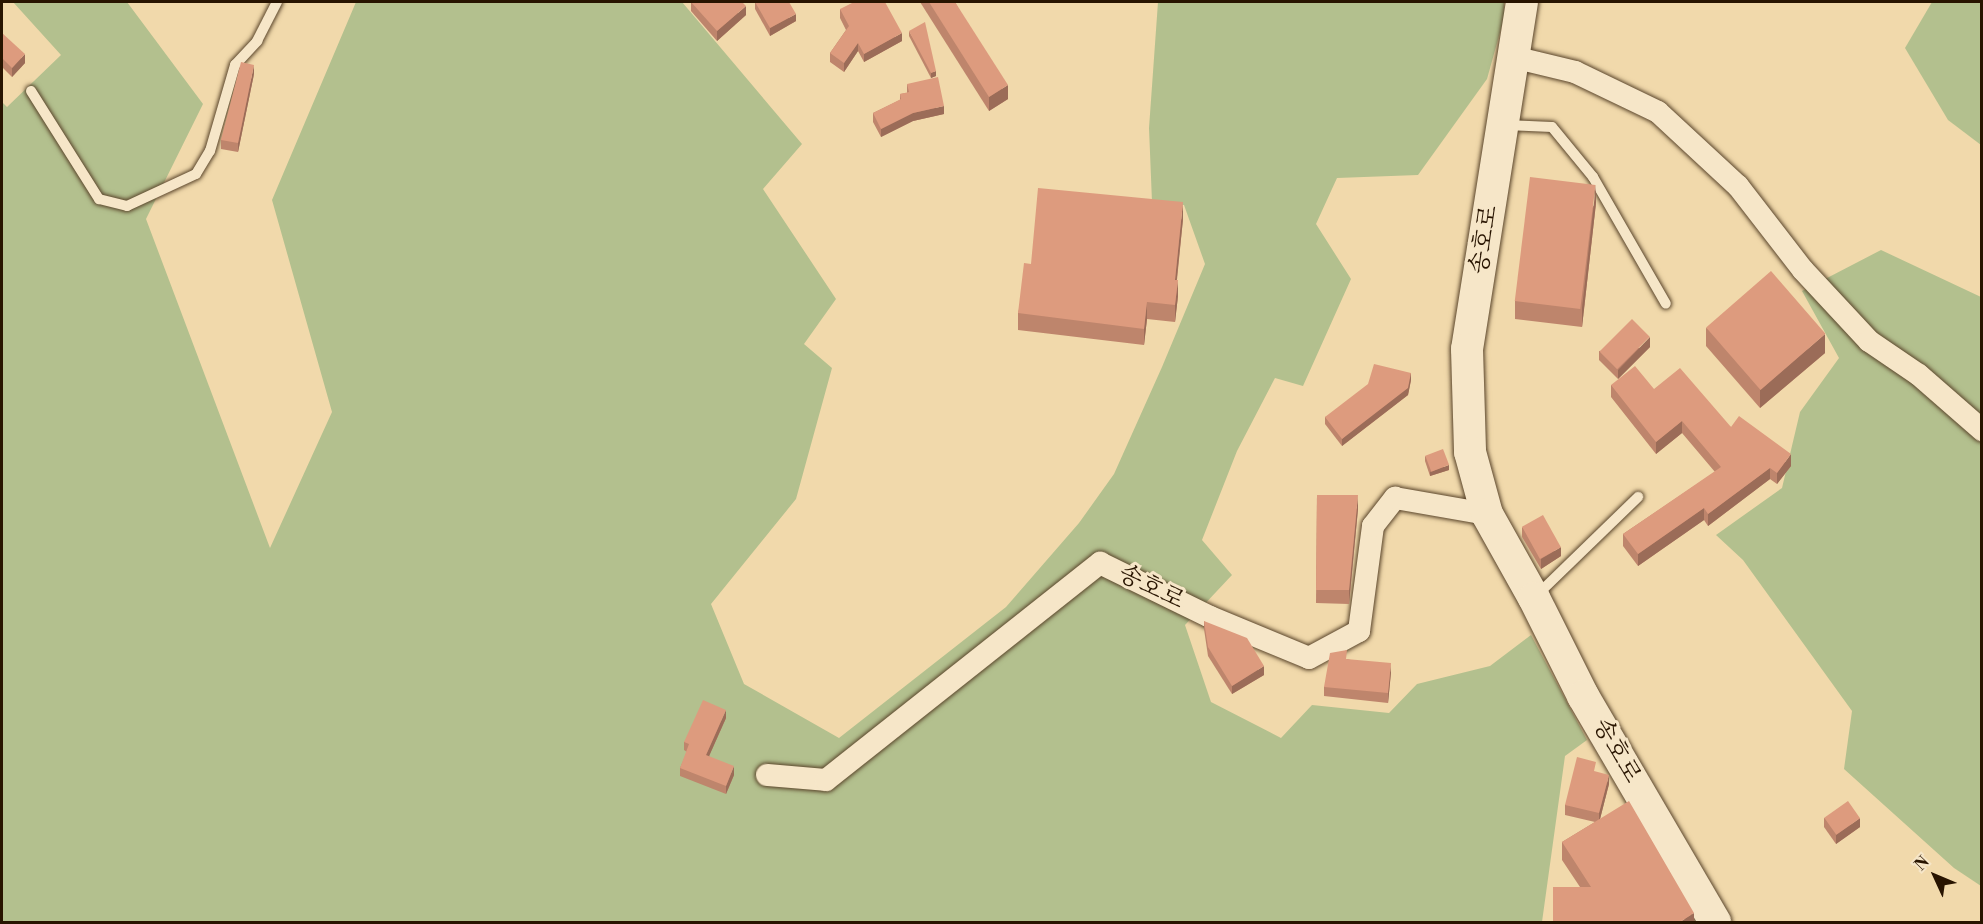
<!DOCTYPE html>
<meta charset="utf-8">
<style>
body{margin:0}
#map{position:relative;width:1983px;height:924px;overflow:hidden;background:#f1d9ab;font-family:"Libre Bodoni","Noto Serif KR",serif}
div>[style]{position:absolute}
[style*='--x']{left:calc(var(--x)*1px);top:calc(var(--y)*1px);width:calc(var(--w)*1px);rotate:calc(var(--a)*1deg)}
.green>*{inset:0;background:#b3c08e}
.roads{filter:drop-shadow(0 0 2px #5a452b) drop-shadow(0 0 2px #5a452b)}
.lane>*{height:10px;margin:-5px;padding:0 5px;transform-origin:5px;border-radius:5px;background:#f6e6c8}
.street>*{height:22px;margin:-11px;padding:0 11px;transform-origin:11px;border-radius:11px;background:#f6e6c8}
.secondary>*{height:32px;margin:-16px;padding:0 16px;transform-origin:16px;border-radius:16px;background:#f6e6c8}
.wall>*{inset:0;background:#be856c}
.shaded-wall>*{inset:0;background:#9b6c58}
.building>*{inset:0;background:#dd9b7e;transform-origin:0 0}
span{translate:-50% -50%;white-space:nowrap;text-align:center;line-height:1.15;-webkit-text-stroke:6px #f6e6c8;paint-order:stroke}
.street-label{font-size:24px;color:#281400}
.frame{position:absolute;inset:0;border:3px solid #281400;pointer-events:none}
.north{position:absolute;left:1905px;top:846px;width:60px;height:60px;-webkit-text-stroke:4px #f6e6c8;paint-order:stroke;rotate:314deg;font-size:16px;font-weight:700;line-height:24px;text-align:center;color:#281400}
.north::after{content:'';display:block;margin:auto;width:21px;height:27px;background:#281400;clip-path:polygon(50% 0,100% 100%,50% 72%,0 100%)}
</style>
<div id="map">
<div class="green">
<i style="clip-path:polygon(13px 2px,127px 2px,203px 104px,146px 219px,270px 548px,332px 412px,272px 200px,356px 2px,682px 2px,802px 144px,763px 189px,836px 299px,804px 344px,832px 368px,796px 499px,711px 604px,744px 684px,839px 738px,1006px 607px,1079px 523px,1114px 474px,1162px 367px,1205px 264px,1184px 205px,1152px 202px,1149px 128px,1158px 2px,1504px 2px,1504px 18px,1487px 79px,1418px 175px,1337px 178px,1316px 224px,1351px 279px,1303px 386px,1275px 378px,1237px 451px,1202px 540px,1232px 575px,1185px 625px,1211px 702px,1281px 738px,1312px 705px,1389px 713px,1417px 684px,1490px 666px,1531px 635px,1587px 740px,1565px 756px,1542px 922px,2px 922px,2px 102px,7px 107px,61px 55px)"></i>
<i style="clip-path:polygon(1932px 2px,1981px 2px,1981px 145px,1948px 120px,1905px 48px)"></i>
<i style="clip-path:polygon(1881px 250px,1981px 297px,1981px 886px,1954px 868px,1844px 769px,1852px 711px,1743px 560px,1716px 535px,1782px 488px,1800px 412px,1839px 358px,1802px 291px)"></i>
</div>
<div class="roads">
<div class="lane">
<i style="--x:31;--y:91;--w:128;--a:57.8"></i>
<i style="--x:99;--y:199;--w:29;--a:14"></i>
<i style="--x:127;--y:206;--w:76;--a:-24.9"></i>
<i style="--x:196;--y:174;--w:27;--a:-59"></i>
<i style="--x:210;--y:151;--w:90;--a:-73.8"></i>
<i style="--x:235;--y:65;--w:33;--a:-47"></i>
<i style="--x:257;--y:41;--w:44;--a:-62.9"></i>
<i style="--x:1506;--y:125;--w:46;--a:2.5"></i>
<i style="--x:1552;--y:127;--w:65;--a:50.6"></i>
<i style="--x:1593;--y:177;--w:146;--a:60.1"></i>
<i style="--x:1537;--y:595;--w:141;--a:-44.1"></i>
</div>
<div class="street">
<i style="--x:1513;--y:57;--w:64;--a:13.6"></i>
<i style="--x:1575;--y:72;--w:92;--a:25.7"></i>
<i style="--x:1658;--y:112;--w:109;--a:42.8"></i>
<i style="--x:1738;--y:186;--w:106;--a:52.3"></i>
<i style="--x:1803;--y:270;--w:97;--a:47.1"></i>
<i style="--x:1869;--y:341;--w:60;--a:34.2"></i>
<i style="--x:1919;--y:375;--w:84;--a:41.1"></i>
<i style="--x:767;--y:775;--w:59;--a:4.8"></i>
<i style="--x:826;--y:780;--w:350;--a:-38.4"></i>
<i style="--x:1100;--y:563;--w:123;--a:26.1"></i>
<i style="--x:1210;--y:617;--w:107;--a:22.5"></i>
<i style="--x:1309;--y:658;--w:57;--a:-28.4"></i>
<i style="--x:1359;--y:631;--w:106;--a:-82.4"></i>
<i style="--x:1373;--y:526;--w:36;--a:-52"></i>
<i style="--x:1395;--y:498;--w:93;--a:9.9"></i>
</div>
<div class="secondary">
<i style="--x:1522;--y:2;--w:351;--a:99"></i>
<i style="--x:1467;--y:349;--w:103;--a:88.3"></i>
<i style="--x:1470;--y:452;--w:64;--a:74.7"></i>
<i style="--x:1487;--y:514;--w:96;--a:60.8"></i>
<i style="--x:1534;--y:598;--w:110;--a:63.4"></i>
<i style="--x:1583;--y:696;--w:262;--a:59.7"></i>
</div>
</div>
<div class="wall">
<i style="clip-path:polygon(691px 2px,746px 15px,717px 41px,691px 11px)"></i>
<i style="clip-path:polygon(755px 2px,796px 21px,770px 36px,755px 9px)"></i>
<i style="clip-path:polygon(920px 2px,955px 2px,1008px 99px,989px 111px)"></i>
<i style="clip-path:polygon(840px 9px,902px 41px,864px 62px,858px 51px,844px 72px,830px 62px,830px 53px,846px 30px,840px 18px)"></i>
<i style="clip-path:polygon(909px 31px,936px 76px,931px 78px,909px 36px)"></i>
<i style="clip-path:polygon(2px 33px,25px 63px,12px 77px,2px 67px)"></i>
<i style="clip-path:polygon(254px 74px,238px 152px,221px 149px,221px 140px)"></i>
<i style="clip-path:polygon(907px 84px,944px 114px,913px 121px,881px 137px,873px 122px,873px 113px,900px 100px,900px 94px,907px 93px)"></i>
<i style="clip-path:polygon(1596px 203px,1582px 327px,1515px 319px,1515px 301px)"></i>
<i style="clip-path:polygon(1183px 219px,1177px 280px,1178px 296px,1175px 322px,1147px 319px,1144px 345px,1018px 330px,1018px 313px,1031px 264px)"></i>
<i style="clip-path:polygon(1706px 328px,1825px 353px,1760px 408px,1706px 346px)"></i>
<i style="clip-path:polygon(1650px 347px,1618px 379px,1599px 360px,1599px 351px)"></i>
<i style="clip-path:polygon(1411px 380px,1408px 395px,1342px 446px,1325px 424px,1325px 417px)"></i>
<i style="clip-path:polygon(1611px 385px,1654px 389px,1731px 427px,1791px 466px,1777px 484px,1770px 479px,1708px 526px,1704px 520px,1638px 566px,1623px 546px,1623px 534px,1715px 472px,1682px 433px,1656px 454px,1611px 397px)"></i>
<i style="clip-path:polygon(1425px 456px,1449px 470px,1430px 476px,1425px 461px)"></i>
<i style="clip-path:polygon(1317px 495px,1358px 509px,1349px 604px,1316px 603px)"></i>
<i style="clip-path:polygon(1522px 527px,1561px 556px,1541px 569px,1522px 537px)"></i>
<i style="clip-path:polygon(1204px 621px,1264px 675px,1232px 694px,1208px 656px,1204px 629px)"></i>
<i style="clip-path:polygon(1347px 659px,1391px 672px,1388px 703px,1324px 696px,1324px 687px)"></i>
<i style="clip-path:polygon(726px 718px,709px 756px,734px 775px,726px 794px,680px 776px,680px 768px,687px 752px,684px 750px,684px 742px)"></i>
<i style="clip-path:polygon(1596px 772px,1609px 784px,1600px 819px,1694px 922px,1580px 887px,1562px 860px,1562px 842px,1595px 822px,1565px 815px,1565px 805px)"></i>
<i style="clip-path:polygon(1824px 818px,1860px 827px,1836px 844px,1824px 827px)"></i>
</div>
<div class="shaded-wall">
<i style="clip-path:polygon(746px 6px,746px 15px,717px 41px,717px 31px)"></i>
<i style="clip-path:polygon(796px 14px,796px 21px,770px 36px,770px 28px)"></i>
<i style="clip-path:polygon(902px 33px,902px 41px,864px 62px,864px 54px)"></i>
<i style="clip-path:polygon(858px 43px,858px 51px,844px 72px,844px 63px)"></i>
<i style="clip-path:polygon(25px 54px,25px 63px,12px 77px,12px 68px)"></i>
<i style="clip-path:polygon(254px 65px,254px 74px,238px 152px,238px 143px)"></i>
<i style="clip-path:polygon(936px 71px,936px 76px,931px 78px,931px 73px)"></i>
<i style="clip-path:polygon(1008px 85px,1008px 99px,989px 111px,989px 97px)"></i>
<i style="clip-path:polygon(944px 106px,944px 114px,913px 121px,881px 137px,881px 129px,913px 113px)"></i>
<i style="clip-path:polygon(1596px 185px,1596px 203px,1582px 327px,1582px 308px)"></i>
<i style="clip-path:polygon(1183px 202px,1183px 219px,1175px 296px,1175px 280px)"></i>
<i style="clip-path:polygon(1178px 280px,1178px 296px,1175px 322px,1175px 305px)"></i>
<i style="clip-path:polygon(1147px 302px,1147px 319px,1144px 345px,1144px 329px)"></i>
<i style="clip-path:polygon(1825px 334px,1825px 353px,1760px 408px,1760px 390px)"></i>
<i style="clip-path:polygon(1650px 337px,1650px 347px,1618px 379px,1618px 370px)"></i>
<i style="clip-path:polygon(1411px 373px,1411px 380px,1408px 395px,1342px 446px,1342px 439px)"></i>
<i style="clip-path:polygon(1682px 421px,1682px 433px,1656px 454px,1656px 442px)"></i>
<i style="clip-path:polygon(1791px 454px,1791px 466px,1777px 484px,1777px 473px)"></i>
<i style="clip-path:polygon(1449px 465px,1449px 470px,1430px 476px,1430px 472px)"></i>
<i style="clip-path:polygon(1770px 468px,1770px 479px,1708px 526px,1708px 514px)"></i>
<i style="clip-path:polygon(1358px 495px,1358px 509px,1349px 604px,1349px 590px)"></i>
<i style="clip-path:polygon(1704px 508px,1704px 520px,1638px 566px,1638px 554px)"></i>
<i style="clip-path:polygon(1561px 547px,1561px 556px,1541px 569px,1541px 559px)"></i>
<i style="clip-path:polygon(1391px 663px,1391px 672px,1388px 703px,1388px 693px)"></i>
<i style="clip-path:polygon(1264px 666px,1264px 675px,1232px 694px,1232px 686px)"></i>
<i style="clip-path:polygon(726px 710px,726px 718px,706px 763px,706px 755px)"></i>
<i style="clip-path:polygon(734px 766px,734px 775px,726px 794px,726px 786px)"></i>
<i style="clip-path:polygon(1609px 775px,1609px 784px,1599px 823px,1599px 813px)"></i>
<i style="clip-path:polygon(1860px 818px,1860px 827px,1836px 844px,1836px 835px)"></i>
<i style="clip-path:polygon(1694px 913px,1694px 922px,1680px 922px)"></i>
</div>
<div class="building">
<i style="clip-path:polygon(691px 2px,742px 2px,746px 6px,717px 31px)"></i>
<i style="clip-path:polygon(755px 2px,789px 2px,796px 14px,770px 28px)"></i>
<i style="clip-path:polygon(854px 2px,885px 2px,902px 33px,864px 54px,858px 43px,844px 63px,830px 53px,849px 26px,840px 9px)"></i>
<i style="clip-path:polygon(929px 2px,955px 2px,1008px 85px,989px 97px)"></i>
<i style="clip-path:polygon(925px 22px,936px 71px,931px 73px,909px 31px)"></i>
<i style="clip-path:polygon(2px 33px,25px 54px,12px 68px,2px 58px)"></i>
<i style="clip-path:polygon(241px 62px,254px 65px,238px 143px,221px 140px)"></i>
<i style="clip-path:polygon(938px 77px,944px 106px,913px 113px,881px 129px,873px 113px,901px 99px,900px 94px,909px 92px,907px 84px)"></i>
<i style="left:1530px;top:177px;width:66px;height:125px;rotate:7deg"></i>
<i style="clip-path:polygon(1038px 188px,1183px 202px,1175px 280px,1178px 280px,1175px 305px,1147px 302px,1144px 329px,1018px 313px,1024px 263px,1031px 264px)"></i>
<i style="left:1771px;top:271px;width:83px;height:86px;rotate:49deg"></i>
<i style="left:1632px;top:319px;width:25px;height:46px;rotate:45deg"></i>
<i style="clip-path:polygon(1374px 364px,1411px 373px,1408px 388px,1342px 439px,1325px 417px,1368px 384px)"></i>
<i style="clip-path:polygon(1635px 366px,1654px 389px,1680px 368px,1731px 427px,1739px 416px,1791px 454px,1777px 473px,1770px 468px,1708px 514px,1704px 508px,1638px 554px,1623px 534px,1721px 467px,1682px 421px,1656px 442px,1611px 385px)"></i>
<i style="left:1443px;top:449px;width:17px;height:19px;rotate:69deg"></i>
<i style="clip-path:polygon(1317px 495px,1358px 495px,1349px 590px,1316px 590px)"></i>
<i style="left:1543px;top:515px;width:37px;height:24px;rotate:61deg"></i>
<i style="clip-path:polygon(1204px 621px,1247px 638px,1264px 666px,1232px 686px,1208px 647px)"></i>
<i style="clip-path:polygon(1347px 650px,1346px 659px,1391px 663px,1388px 693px,1324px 687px,1330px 653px)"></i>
<i style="clip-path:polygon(703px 700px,726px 710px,706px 755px,734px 766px,726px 786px,680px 768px,689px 744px,684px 742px)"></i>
<i style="clip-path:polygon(1577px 757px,1596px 762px,1594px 771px,1609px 775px,1599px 813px,1565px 805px)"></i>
<i style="clip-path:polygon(1629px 801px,1694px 913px,1680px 922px,1553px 922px,1553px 887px,1591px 887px,1562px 842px)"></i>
<i style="left:1848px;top:801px;width:21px;height:29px;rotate:55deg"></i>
</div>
<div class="street-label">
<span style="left:1485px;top:240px;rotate:-81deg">송호로</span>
<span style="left:1151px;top:588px;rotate:26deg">송호로</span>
<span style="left:1616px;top:751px;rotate:60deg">송호로</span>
</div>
<div class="frame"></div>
<div class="north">N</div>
</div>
